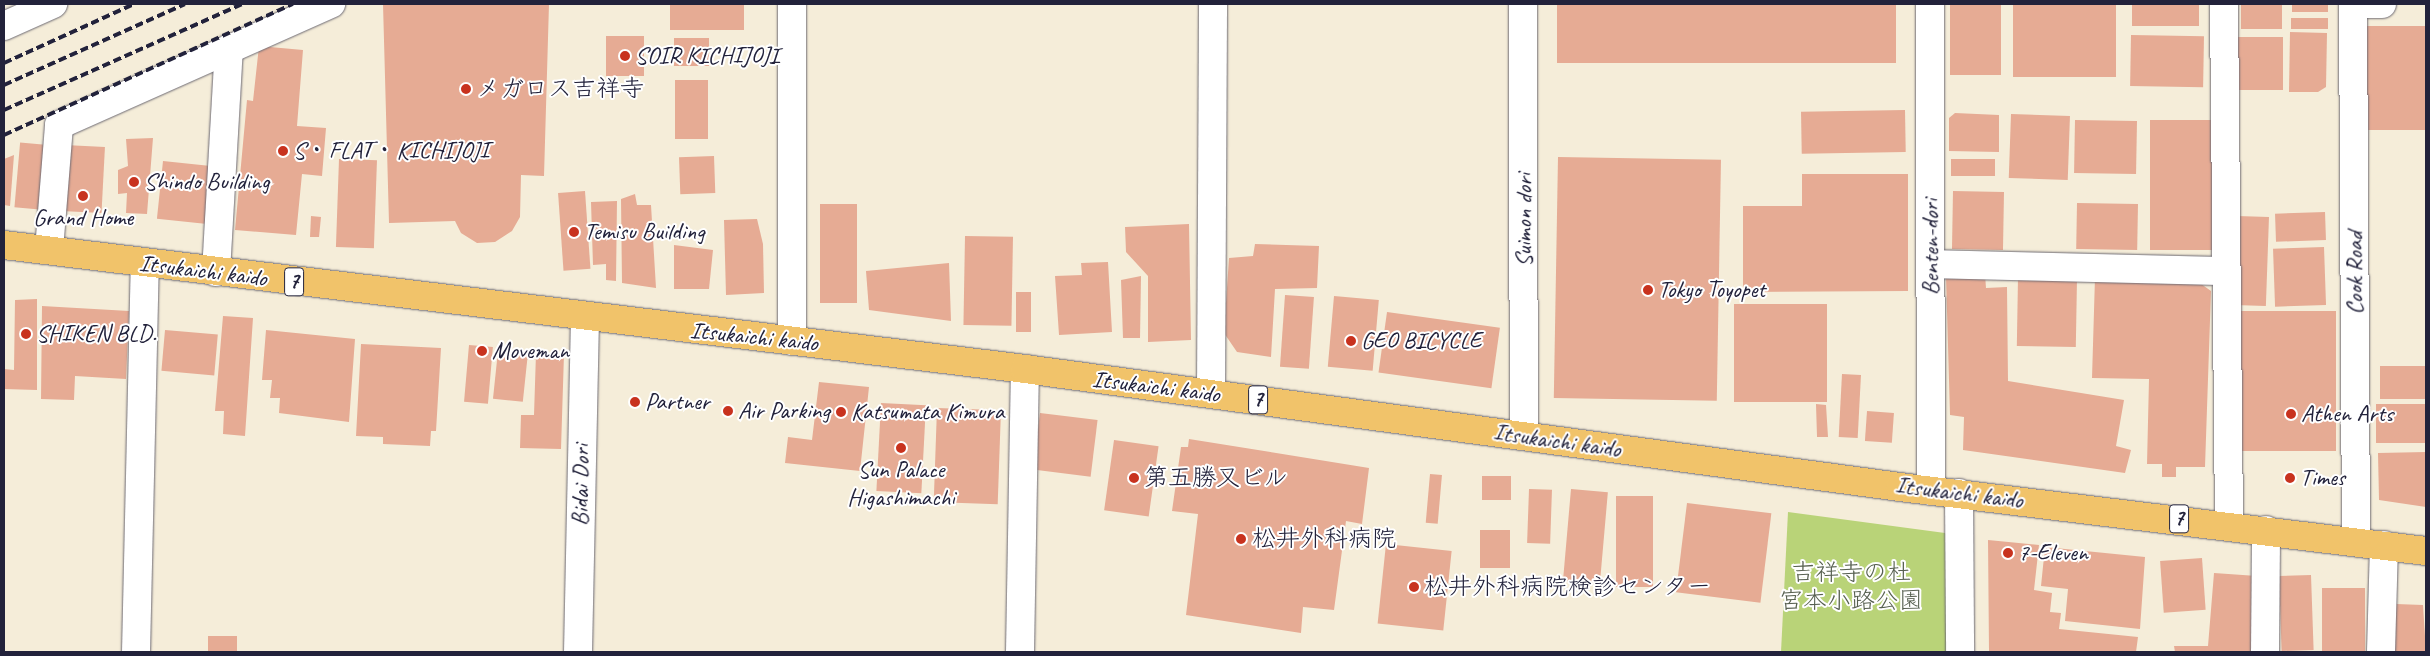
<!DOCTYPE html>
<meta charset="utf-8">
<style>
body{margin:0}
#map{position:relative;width:2430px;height:656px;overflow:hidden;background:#f5edd9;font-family:Caveat,"Klee One",sans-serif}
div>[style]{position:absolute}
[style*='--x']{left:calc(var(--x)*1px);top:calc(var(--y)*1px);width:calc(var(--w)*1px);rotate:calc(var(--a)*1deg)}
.green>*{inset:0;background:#b9d378}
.building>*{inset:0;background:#e6ab94;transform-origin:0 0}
.roads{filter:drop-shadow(0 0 1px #6c6972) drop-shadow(0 0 1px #6c6972)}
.pedestrian>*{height:28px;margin:-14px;padding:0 14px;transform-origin:14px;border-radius:14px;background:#fff}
.minor>*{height:28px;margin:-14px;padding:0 14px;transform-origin:14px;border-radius:14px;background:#fff}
.primary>*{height:28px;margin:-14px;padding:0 14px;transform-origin:14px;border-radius:14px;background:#f1c36a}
.rail>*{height:4px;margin-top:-2px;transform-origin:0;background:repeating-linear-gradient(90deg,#22223b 0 8px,transparent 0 12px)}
.dots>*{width:14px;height:14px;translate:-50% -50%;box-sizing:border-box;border:2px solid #fff;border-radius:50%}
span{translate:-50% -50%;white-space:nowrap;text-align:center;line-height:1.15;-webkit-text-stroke:4px #fff;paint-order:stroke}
.shield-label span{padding:1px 4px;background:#fff;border:1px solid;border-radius:4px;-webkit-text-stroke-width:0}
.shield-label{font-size:22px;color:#22223b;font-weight:700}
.poi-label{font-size:24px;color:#22223b}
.left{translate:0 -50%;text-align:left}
.street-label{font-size:24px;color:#22223b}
.park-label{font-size:24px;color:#576050}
.frame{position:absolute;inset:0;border:5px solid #22223b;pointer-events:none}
</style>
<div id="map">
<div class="green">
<i style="clip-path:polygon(1788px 512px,1945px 533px,1948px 652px,1781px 652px)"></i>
</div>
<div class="building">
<i style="clip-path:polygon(383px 4px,549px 4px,544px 176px,521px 175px,520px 217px,512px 231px,495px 242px,477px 243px,461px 233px,455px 221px,389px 223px)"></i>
<i style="left:670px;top:4px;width:74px;height:26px"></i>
<i style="left:1557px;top:4px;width:339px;height:59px"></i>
<i style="left:1950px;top:4px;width:51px;height:71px"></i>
<i style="left:2013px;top:4px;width:103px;height:73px"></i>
<i style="left:2132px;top:4px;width:67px;height:22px"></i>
<i style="left:2241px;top:4px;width:41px;height:25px"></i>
<i style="left:2292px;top:4px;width:36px;height:8px"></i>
<i style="left:2291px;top:18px;width:37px;height:11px"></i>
<i style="left:2362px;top:26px;width:64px;height:104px"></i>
<i style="clip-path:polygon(2290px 32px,2327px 33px,2326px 87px,2318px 92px,2289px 92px)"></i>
<i style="left:2131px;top:35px;width:73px;height:51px;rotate:1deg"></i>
<i style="left:606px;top:36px;width:38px;height:40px"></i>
<i style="left:2237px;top:37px;width:46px;height:53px"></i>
<i style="left:709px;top:38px;width:28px;height:35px;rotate:90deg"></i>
<i style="clip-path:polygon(259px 46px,303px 50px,297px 126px,326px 128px,322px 176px,302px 174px,296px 235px,235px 230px,247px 100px,253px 101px)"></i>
<i style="left:675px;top:80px;width:33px;height:59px"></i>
<i style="left:1905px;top:110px;width:42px;height:104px;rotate:89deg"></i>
<i style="clip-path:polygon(1955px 113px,1999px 115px,1999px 152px,1949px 151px,1949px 118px)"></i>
<i style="left:2011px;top:114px;width:59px;height:64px;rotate:2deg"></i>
<i style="left:2075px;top:120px;width:62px;height:53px;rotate:1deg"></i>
<i style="left:2150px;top:120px;width:64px;height:130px"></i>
<i style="clip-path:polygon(153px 138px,147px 214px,126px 213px,127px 193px,118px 194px,118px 170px,128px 166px,126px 139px)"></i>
<i style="left:48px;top:145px;width:65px;height:28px;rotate:95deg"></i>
<i style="left:65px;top:145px;width:40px;height:66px;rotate:3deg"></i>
<i style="clip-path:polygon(14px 155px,10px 206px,4px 205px,4px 159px)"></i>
<i style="left:714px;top:156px;width:37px;height:35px;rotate:88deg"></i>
<i style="left:1558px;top:157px;width:163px;height:241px;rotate:1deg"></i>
<i style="left:339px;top:159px;width:38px;height:88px;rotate:2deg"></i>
<i style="left:1995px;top:159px;width:17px;height:44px;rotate:90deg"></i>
<i style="left:163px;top:161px;width:48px;height:58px;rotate:6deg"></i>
<i style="clip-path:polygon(1802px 174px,1908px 174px,1908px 291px,1743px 292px,1743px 206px,1802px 206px)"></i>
<i style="left:585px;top:191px;width:78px;height:27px;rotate:86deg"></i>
<i style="left:1953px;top:191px;width:51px;height:58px;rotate:1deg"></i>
<i style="clip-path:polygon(635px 194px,637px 205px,651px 205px,656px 288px,622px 283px,621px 199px)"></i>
<i style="clip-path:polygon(617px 201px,616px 281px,606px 280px,606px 264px,593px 265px,591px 202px)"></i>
<i style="left:2077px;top:203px;width:61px;height:46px;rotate:1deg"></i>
<i style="left:820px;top:204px;width:37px;height:99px"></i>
<i style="left:2325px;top:212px;width:28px;height:50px;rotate:88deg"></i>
<i style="clip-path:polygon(311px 216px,321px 217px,319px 237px,310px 237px)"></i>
<i style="left:2237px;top:216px;width:32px;height:89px;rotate:2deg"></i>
<i style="clip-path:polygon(757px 219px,763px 244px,764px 293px,726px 295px,724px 220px)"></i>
<i style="clip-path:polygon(1189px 224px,1191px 340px,1148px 342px,1148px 276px,1126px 252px,1125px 227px)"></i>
<i style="left:965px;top:236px;width:48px;height:89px;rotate:1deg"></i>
<i style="clip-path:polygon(1255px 244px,1319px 246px,1317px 288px,1275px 289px,1271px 357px,1237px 352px,1224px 333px,1229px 258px,1253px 256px)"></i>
<i style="clip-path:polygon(674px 245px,713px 250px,709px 289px,674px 289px)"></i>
<i style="left:2324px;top:247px;width:58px;height:51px;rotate:88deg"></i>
<i style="clip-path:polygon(1108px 262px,1112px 332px,1059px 335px,1055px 276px,1082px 275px,1081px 263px)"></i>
<i style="clip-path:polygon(949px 263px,951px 321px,869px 310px,866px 271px)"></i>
<i style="clip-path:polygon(1985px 274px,1986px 288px,2007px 287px,2008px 381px,2124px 400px,2116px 446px,2131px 450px,2125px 473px,1963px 450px,1964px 417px,1950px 415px,1946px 276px)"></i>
<i style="clip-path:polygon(1141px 276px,1140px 338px,1123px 338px,1121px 280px)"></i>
<i style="clip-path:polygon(2095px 277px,2197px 281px,2211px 291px,2205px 467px,2176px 467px,2176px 477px,2162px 477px,2162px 464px,2147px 464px,2149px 379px,2092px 378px)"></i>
<i style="left:2018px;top:278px;width:59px;height:68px;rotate:1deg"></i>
<i style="left:1016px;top:292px;width:15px;height:40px"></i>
<i style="left:1285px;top:295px;width:29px;height:72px;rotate:4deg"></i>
<i style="left:1334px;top:296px;width:45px;height:71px;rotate:5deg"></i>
<i style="clip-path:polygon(37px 299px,37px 390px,4px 389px,4px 369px,14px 370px,15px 300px)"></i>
<i style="left:1734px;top:304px;width:93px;height:98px"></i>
<i style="clip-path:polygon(42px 306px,129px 311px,126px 379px,75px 376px,74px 400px,41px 399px)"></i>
<i style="left:2336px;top:311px;width:140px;height:95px;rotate:90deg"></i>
<i style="left:1387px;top:312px;width:114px;height:61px;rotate:8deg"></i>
<i style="clip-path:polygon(223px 316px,253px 318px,245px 436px,223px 434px,224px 411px,215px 411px)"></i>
<i style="left:165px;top:330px;width:53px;height:41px;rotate:5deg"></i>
<i style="clip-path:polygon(266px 330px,355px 339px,349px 422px,279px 413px,280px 398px,270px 398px,272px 380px,262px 380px)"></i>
<i style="clip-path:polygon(361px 344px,441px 348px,436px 431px,431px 431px,430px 446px,383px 444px,383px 437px,356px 436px)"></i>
<i style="left:469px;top:345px;width:24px;height:57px;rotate:5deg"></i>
<i style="left:498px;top:351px;width:30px;height:48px;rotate:6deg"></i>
<i style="clip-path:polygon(536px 353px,564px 354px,561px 449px,520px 448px,521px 415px,534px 415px)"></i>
<i style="left:2380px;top:366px;width:46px;height:33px"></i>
<i style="left:1842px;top:374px;width:19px;height:63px;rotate:3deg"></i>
<i style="clip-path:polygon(819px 382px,869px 387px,860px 471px,785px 463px,788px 437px,812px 440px)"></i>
<i style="left:881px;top:403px;width:45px;height:88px;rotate:3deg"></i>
<i style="clip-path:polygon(1816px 404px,1826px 405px,1828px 437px,1817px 437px)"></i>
<i style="left:2376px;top:404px;width:50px;height:39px"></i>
<i style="left:937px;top:408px;width:64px;height:94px;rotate:2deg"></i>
<i style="left:1867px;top:411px;width:27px;height:30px;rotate:4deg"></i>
<i style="left:1040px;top:413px;width:58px;height:57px;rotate:7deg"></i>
<i style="clip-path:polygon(1189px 439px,1369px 468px,1362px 524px,1346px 521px,1334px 610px,1303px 607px,1301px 633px,1186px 615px,1198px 514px,1172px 511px,1181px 447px,1188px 447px)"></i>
<i style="left:1114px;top:440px;width:45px;height:71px;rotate:8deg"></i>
<i style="clip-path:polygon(2426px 452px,2426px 507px,2379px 500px,2378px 453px)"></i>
<i style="left:1430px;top:474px;width:12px;height:49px;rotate:5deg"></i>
<i style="left:1482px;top:476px;width:29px;height:24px"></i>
<i style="left:1529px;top:489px;width:23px;height:54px;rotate:2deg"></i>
<i style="left:1571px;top:489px;width:37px;height:92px;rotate:5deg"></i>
<i style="left:1616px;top:496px;width:37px;height:91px"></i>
<i style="left:1687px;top:503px;width:85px;height:90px;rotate:7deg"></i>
<i style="left:1480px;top:530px;width:30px;height:38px"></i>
<i style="clip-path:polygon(1988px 540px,2039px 545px,2034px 590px,2052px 593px,2050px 612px,2061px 613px,2059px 629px,2138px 637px,2136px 652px,1989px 652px)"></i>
<i style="left:1386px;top:544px;width:66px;height:80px;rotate:6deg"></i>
<i style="clip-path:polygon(2045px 547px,2145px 557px,2140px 629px,2065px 621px,2068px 589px,2041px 586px)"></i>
<i style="left:2202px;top:558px;width:52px;height:42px;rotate:86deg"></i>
<i style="clip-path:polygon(2214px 573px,2257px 576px,2255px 652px,2175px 652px,2174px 646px,2208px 646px)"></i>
<i style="left:2311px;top:575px;width:75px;height:32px;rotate:88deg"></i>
<i style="left:2322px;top:588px;width:43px;height:64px"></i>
<i style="clip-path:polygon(2396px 604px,2423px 605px,2426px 652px,2394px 652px)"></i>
<i style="left:237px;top:636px;width:16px;height:29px;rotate:90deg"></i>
</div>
<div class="roads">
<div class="pedestrian">
<i style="--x:49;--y:250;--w:125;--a:-85.4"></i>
<i style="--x:59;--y:125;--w:298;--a:-24"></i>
<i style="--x:216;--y:272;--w:224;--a:-86.7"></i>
</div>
<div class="minor">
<i style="--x:792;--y:4;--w:337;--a:90"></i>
<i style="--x:1523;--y:4;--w:432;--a:89.9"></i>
<i style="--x:1930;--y:4;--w:487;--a:89.9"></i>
<i style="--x:2224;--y:4;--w:521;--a:89.45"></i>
<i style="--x:2353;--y:4;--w:538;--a:89.68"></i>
<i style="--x:2353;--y:4;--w:29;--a:0"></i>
<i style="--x:4;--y:26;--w:54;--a:-24.2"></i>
<i style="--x:1931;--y:264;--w:296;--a:1.4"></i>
<i style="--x:1211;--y:393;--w:389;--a:-89.7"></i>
<i style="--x:1959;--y:493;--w:159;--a:89.6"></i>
<i style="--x:136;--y:652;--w:387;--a:-88.7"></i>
<i style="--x:578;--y:652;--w:335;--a:-88.8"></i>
<i style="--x:1020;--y:652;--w:283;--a:-89"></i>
<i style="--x:2265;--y:652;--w:122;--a:-89.5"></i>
<i style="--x:2381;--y:652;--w:107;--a:-88.4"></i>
</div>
<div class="primary">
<i style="--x:4;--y:245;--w:1029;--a:6.92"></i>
<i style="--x:1025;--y:369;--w:883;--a:7.68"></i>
<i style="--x:1900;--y:487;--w:530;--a:6.94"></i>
</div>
</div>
<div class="rail">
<i style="--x:4;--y:63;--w:143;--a:-24.4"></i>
<i style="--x:4;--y:85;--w:198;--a:-24.1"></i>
<i style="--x:4;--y:110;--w:261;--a:-24"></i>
<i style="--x:4;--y:135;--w:317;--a:-24.4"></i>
</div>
<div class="dots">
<i style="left:625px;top:56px;background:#c8321e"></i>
<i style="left:466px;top:89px;background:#c8321e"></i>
<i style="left:283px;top:151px;background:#c8321e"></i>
<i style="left:134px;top:182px;background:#c8321e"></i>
<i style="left:83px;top:196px;background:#c8321e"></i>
<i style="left:574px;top:232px;background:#c8321e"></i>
<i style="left:1648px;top:290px;background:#c8321e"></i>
<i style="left:26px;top:334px;background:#c8321e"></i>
<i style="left:1351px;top:341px;background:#c8321e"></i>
<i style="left:482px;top:351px;background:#c8321e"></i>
<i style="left:635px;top:402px;background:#c8321e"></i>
<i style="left:728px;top:411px;background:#c8321e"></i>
<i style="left:841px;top:412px;background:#c8321e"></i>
<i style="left:2291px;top:414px;background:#c8321e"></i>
<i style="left:901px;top:448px;background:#c8321e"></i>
<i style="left:1134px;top:478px;background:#c8321e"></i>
<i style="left:2290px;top:478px;background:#c8321e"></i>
<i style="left:1241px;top:539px;background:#c8321e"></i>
<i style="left:2008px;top:553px;background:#c8321e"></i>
<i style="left:1414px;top:587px;background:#c8321e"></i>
</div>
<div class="shield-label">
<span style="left:294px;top:282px">7</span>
<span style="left:1258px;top:400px">7</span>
<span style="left:2179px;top:519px">7</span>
</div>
<div class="poi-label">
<span class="left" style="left:635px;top:56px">SOIR KICHIJOJI</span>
<span class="left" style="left:476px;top:89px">メガロス吉祥寺</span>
<span class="left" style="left:293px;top:151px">S・FLAT・KICHIJOJI</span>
<span class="left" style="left:144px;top:182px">Shindo Building</span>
<span style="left:83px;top:218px">Grand Home</span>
<span class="left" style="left:584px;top:232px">Temisu Building</span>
<span class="left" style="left:1658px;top:290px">Tokyo Toyopet</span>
<span class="left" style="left:36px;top:334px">SHIKEN BLD.</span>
<span class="left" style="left:1361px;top:341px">GEO BICYCLE</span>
<span class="left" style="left:492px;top:351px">Moveman</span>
<span class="left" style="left:645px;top:402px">Partner</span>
<span class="left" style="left:738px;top:411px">Air Parking</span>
<span class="left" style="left:851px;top:412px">Katsumata Kimura</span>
<span class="left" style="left:2301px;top:414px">Athen Arts</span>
<span style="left:901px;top:484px">Sun Palace<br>Higashimachi</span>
<span class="left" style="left:1144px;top:478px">第五勝又ビル</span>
<span class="left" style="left:2300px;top:478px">Times</span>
<span class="left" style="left:1252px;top:539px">松井外科病院</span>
<span class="left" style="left:2018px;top:553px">7-Eleven</span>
<span class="left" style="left:1424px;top:587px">松井外科病院検診センター</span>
</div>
<div class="street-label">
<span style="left:1524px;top:220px;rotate:-90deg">Suimon dori</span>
<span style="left:1931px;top:247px;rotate:-90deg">Benten-dori</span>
<span style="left:203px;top:271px;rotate:7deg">Itsukaichi kaido</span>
<span style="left:2355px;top:273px;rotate:-90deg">Cook Road</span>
<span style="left:754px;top:337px;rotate:6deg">Itsukaichi kaido</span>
<span style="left:1156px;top:387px;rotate:7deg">Itsukaichi kaido</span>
<span style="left:1557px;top:441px;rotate:8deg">Itsukaichi kaido</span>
<span style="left:581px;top:485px;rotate:-89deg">Bidai Dori</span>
<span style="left:1959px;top:493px;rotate:7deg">Itsukaichi kaido</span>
</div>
<div class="park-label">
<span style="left:1851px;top:587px">吉祥寺の杜<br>宮本小路公園</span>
</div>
<div class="frame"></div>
</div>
